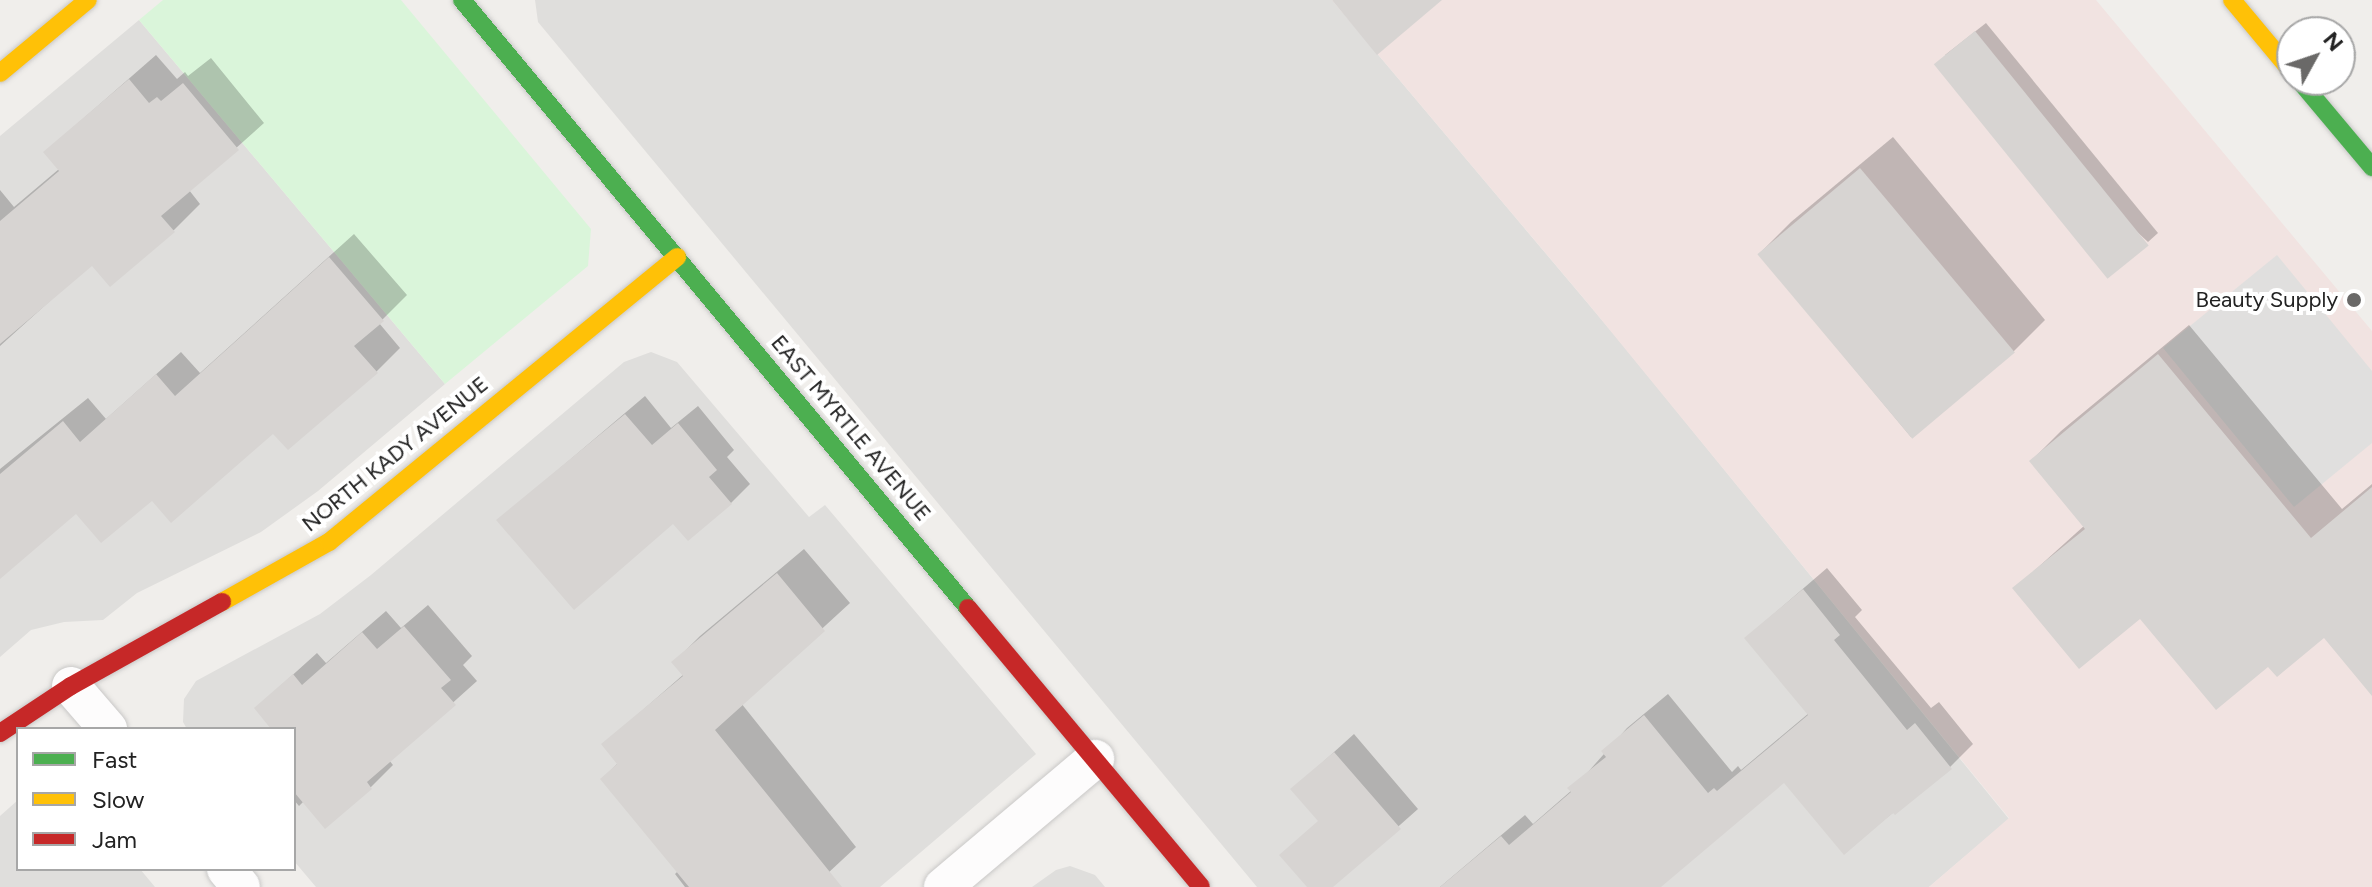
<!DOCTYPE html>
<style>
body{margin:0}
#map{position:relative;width:2372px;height:887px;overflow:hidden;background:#f0eeeb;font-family:Figtree,sans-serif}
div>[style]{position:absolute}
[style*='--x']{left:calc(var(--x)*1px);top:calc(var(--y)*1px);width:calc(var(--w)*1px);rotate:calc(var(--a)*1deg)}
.residential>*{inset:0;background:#dfdedc}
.commercial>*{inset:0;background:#f1e3e1}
.park>*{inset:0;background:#daf5da}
.parking>*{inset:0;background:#e0dfde}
.shadow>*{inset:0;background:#0003}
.building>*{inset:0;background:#d7d4d2;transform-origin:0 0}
.roads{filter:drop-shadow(0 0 2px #c9c8c7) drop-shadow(0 0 2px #c9c8c7)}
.street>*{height:38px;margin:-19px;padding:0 19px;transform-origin:19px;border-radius:19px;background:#fdfcfc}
.fast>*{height:18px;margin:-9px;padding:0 9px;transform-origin:9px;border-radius:9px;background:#4caf50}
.slow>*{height:18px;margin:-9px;padding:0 9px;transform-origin:9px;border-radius:9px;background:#ffc107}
.jam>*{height:18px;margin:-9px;padding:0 9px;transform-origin:9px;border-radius:9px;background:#c62828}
.dots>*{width:22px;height:22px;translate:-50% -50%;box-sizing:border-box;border:4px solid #fff;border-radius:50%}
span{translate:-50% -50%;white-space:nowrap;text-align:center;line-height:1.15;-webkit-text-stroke:8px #fff;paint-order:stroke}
.poi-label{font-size:22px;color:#222}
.right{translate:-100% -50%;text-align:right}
.street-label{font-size:22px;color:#222}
.legend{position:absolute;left:16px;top:727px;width:280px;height:144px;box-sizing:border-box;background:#fff;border:2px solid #a7a7a7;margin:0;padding:10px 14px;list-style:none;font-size:24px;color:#222}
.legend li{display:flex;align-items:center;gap:16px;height:40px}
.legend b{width:40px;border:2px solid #a7a7a7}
.north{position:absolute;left:2276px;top:16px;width:80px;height:80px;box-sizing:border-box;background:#fff;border:2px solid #a7a7a7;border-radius:50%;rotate:50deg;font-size:22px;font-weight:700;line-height:32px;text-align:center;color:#222}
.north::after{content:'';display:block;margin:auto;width:28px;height:36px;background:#6a6968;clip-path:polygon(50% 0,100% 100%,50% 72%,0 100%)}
</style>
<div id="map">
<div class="residential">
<i style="clip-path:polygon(535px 0,1332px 0,1612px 332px,2009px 819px,1929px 887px,1257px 887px,538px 22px)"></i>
<i style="clip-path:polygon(139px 20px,445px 384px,318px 491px,261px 532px,137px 593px,103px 620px,64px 622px,31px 630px,0 657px,0 136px)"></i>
<i style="clip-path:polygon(651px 352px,677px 362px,809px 517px,825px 505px,1036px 754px,880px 887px,316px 887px,294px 861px,294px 729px,187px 729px,183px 722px,184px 699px,196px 681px,320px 614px,371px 575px,624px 362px)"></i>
<i style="clip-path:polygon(18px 800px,18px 869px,140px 869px,155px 887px,0 887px,0 816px)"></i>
<i style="clip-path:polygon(1070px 866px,1095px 875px,1105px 887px,1032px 887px,1056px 870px)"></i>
</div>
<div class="commercial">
<i style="clip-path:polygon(1332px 0,2096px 0,2372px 331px,2372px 887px,1929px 887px,2009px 818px,1586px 301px)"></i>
</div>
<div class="park">
<i style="clip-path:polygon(163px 0,401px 0,591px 229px,588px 266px,445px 384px,139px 20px)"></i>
</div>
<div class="parking">
<i style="clip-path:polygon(2277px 255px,2372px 371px,2372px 443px,2294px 507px,2163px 348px)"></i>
</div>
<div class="shadow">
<i style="clip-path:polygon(1986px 23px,2158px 233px,2148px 242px,1945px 55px)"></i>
<i style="clip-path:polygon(156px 55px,177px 79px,185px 72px,188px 76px,211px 58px,264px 123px,189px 190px,200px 204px,174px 230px,92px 263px,0 346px,0 190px,14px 207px,59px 169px,45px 152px)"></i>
<i style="clip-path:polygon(1893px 137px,2045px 320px,2013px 352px,1911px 437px,1759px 254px,1791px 222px)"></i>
<i style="clip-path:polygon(354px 234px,407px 295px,379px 323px,400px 348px,376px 372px,152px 498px,77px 512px,0 576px,0 469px,88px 398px,106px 419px,181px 352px,200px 373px)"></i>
<i style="clip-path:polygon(2189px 325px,2342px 509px,2372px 484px,2372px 693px,2324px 635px,2140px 616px,2015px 588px,2085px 525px,2031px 461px,2061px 431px)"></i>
<i style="clip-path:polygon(645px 396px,671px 428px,698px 406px,734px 450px,727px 457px,750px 484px,731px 503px,674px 521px,499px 520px)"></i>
<i style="clip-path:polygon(804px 549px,850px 603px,741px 703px,856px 847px,813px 887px,685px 887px,675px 874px,678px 871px,602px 779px,619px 762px,604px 744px,684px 674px,674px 662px,700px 636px)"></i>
<i style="clip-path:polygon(1827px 568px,1862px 610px,1855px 617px,1931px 708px,1939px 702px,1973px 744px,1950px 767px,1844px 852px,1785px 780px,1658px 887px,1440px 887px,1525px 815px,1533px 824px,1572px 790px,1627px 728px,1668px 694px,1732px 772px,1738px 766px,1741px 770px,1809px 713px,1746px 638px)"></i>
<i style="clip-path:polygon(428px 605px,472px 656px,463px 665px,477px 681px,389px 760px,393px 765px,371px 787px,304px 801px,299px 806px,294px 800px,294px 729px,274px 729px,256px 708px,317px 653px,326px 663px,386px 611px,401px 628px)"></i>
<i style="clip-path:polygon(1354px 734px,1418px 809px,1330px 887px,1309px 887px,1320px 820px,1293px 789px)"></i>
</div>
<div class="building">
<i style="clip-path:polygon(1332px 0,1442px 0,1377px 55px)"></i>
<i style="left:1975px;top:31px;width:276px;height:53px;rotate:51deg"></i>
<i style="clip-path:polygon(129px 79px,149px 103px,157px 97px,161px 101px,183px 83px,239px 150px,161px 216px,175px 232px,110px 287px,92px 266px,0 344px,0 221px,59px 171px,43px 152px)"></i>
<i style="left:1860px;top:168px;width:241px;height:134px;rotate:50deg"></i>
<i style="clip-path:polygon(329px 257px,384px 321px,354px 346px,378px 373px,288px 450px,273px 434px,171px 523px,152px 501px,101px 543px,76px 514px,0 579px,0 474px,63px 421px,80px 442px,156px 374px,175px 396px)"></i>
<i style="clip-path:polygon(2158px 354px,2311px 538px,2372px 487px,2372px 696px,2324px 638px,2277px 677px,2268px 667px,2216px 710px,2140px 619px,2079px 669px,2012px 588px,2085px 529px,2029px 461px)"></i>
<i style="clip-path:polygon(625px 414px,652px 445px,678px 423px,717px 470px,709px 477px,732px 504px,688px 541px,673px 524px,574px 610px,496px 520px)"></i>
<i style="clip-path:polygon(777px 573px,825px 631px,715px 730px,842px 887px,689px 887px,600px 779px,617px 764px,601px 744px,683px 676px,671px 662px)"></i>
<i style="clip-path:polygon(1803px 589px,1840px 635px,1834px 640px,1907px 730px,1915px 723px,1952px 769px,1895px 815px,1893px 813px,1844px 855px,1784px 783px,1661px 887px,1440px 887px,1501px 836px,1509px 845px,1571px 792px,1567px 788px,1606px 757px,1601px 751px,1644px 715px,1708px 793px,1714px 788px,1717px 791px,1808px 715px,1744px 638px)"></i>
<i style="clip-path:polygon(404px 626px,451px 680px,441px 688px,456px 705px,367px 782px,372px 789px,325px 829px,294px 792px,294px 729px,271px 729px,254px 708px,293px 674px,302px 685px,362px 632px,377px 649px)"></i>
<i style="clip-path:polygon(1334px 752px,1401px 829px,1333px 887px,1307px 887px,1279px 855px,1318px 821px,1290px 789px)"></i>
</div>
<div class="roads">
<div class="street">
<i style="--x:71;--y:686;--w:57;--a:49.3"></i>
<i style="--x:226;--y:869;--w:23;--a:50"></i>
<i style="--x:943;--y:887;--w:199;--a:-40.1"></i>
</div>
<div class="fast">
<i style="--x:462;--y:0;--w:791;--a:50.23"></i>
<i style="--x:2299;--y:80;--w:114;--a:50"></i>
</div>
<div class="slow">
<i style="--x:2232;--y:0;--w:94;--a:50.2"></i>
<i style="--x:0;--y:73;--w:114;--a:-39.7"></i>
<i style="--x:222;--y:602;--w:123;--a:-29.3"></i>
<i style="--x:329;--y:542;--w:450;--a:-39.3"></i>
</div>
<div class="jam">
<i style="--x:968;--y:608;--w:363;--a:50.1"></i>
<i style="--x:0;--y:733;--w:85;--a:-33.5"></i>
<i style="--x:71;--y:686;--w:173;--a:-29.1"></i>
</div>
</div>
<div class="dots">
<i style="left:2354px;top:300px;background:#6a6968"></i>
</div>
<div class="poi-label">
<span class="right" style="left:2338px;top:300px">Beauty Supply</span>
</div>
<div class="street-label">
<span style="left:851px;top:428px;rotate:50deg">EAST MYRTLE AVENUE</span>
<span style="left:395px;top:454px;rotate:-39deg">NORTH KADY AVENUE</span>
</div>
<ul class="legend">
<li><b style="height:10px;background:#4caf50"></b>Fast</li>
<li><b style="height:10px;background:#ffc107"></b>Slow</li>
<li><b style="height:10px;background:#c62828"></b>Jam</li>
</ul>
<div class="north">N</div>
</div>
